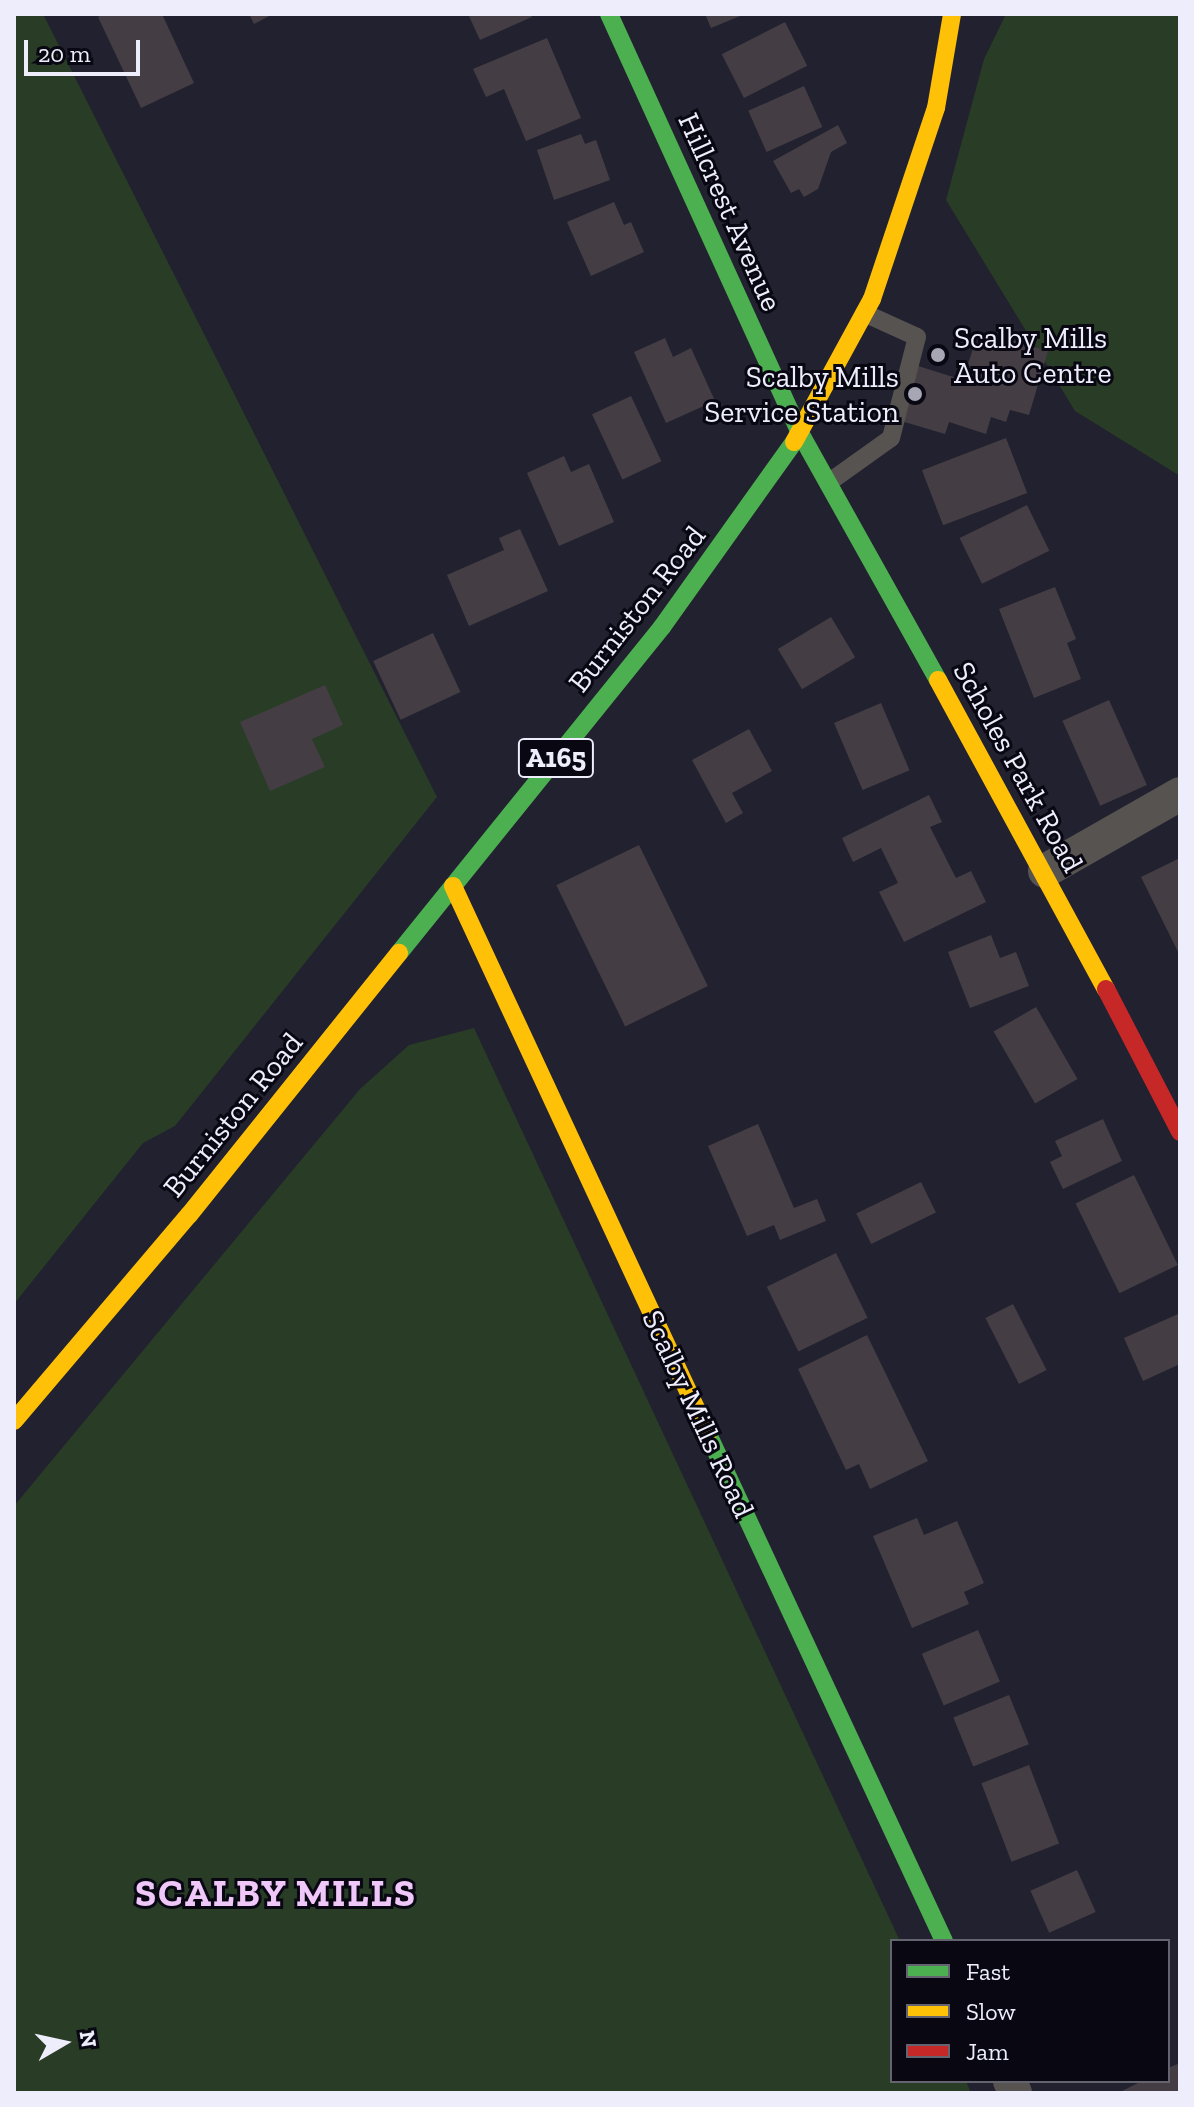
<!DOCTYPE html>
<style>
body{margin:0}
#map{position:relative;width:1194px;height:2107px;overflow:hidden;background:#22212f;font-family:"Zilla Slab",serif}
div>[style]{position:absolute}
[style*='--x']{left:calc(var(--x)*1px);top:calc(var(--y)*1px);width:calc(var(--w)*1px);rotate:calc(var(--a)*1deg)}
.green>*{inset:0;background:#283c26}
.building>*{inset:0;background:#443e44;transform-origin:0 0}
.lane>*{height:18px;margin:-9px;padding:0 9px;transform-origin:9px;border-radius:9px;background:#575350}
.street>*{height:34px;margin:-17px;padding:0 17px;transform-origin:17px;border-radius:17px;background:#575350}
.fast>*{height:18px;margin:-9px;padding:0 9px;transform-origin:9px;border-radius:9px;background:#4caf50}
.slow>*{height:18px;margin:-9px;padding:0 9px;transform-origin:9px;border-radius:9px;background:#ffc107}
.jam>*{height:18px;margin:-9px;padding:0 9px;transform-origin:9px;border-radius:9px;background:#c62828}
.dots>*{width:22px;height:22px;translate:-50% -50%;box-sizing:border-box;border:4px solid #080712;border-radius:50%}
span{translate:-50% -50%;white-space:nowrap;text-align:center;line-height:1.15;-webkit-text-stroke:6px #080712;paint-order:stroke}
.shield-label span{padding:2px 6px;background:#080712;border:2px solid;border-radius:6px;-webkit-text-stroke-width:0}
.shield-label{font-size:28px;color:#ededfc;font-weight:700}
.street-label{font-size:30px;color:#ededfc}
.poi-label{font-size:30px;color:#ededfc}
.left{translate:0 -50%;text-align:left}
.right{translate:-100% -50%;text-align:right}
.district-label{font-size:38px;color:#efc7f8;font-weight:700;letter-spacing:2px}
.frame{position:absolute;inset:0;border:16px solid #ededfc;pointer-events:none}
.legend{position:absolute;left:890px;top:1939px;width:280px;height:144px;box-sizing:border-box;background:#080712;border:2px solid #646370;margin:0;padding:10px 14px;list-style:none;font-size:24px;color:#ededfc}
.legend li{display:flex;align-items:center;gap:16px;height:40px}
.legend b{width:40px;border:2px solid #646370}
.north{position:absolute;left:24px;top:2003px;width:80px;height:80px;-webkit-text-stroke:6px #080712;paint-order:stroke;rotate:81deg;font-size:22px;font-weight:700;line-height:32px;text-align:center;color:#ededfc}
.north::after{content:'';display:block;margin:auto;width:28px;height:36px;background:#ededfc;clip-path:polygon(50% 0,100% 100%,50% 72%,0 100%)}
.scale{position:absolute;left:24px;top:40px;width:116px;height:36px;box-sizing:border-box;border:4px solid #ededfc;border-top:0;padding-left:10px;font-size:24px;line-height:28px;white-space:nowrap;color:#ededfc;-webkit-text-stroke:6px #080712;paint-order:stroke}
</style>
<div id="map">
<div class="green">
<i style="clip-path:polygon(14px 14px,43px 14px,437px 797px,175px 1126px,143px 1143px,14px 1304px)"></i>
<i style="clip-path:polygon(1006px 14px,1180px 14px,1180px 476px,1075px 411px,946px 200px,984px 59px)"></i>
<i style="clip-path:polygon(474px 1028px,900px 1941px,892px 1941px,892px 2081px,966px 2081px,971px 2093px,14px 2093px,14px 1506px,360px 1089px,409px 1045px)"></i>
</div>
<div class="building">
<i style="clip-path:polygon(104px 14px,162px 14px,194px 83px,141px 108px,98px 17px)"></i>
<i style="clip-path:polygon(249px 14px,273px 14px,254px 24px)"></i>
<i style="clip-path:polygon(468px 14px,530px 14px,532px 17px,480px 40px)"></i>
<i style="clip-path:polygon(705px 14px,745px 14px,711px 28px)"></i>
<i style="left:785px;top:22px;width:49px;height:71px;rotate:63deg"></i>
<i style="clip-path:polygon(547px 38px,581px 118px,526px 141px,504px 89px,486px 97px,473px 69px)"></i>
<i style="left:804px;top:86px;width:45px;height:61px;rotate:66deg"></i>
<i style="clip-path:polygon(838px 125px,847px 143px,831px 152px,818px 189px,804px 197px,799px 189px,791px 193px,773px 161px)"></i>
<i style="clip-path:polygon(581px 134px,585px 144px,596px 140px,610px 180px,554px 200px,537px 150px)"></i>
<i style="clip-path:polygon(614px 202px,624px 225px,631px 222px,644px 252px,591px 276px,567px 222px)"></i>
<i style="clip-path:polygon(998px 336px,1048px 351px,1029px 415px,1010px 410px,1006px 422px,991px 417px,986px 434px,949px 422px,945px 434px,901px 421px,918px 366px,963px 380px,975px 342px,995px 348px)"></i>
<i style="clip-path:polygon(665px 338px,673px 357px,691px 348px,715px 401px,666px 423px,634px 352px)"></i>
<i style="left:631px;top:396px;width:72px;height:43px;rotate:65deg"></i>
<i style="left:1006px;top:438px;width:59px;height:90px;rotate:69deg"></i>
<i style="clip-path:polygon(564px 456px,571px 472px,589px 464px,614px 522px,559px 546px,527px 473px)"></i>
<i style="left:1027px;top:505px;width:51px;height:75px;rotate:64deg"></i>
<i style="clip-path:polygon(520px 529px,548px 591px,469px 626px,447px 575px,504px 550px,499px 538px)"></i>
<i style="clip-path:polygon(1055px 587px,1076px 639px,1067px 643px,1081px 679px,1034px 698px,999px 609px)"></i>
<i style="left:831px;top:617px;width:47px;height:62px;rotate:59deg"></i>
<i style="left:433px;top:633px;width:65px;height:66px;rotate:65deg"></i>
<i style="clip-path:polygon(325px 685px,343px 725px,312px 739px,325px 767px,270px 791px,240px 722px)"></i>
<i style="left:1109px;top:700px;width:93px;height:51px;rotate:66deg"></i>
<i style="left:881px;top:703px;width:73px;height:51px;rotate:67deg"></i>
<i style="clip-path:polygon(749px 729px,772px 771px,732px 793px,743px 813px,726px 823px,692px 760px)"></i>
<i style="clip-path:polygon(929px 795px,942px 822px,930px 827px,956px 878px,971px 871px,986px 902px,904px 942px,879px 892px,898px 883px,881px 848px,853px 862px,842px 838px)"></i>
<i style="left:639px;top:845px;width:157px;height:92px;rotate:64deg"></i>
<i style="clip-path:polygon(1180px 858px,1180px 956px,1141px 877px)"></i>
<i style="clip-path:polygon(991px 935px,1000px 958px,1016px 952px,1029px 986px,970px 1008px,948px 952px)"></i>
<i style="left:1036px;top:1007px;width:83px;height:49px;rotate:60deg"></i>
<i style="clip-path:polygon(1103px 1119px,1122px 1161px,1063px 1189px,1050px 1162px,1062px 1156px,1055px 1141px)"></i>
<i style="clip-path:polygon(758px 1124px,794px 1208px,817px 1199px,826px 1221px,780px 1240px,774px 1225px,747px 1236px,708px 1146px)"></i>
<i style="left:1134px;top:1175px;width:100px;height:65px;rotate:64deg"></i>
<i style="left:921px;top:1182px;width:34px;height:72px;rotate:64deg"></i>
<i style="left:836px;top:1253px;width:72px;height:77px;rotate:64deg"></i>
<i style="left:1013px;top:1304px;width:74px;height:31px;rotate:63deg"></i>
<i style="clip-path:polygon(1178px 1314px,1180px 1364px,1143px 1381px,1124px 1338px)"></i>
<i style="clip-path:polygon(867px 1335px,928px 1461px,870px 1489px,859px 1464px,846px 1470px,798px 1369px)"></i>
<i style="clip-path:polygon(917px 1518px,924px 1535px,957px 1521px,984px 1583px,964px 1592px,969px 1604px,912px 1628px,873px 1536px)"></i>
<i style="left:978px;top:1630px;width:56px;height:61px;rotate:67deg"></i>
<i style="left:1009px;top:1695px;width:53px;height:60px;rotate:68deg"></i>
<i style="left:1029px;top:1765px;width:84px;height:51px;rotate:69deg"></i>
<i style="left:1077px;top:1870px;width:46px;height:51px;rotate:66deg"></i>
<i style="clip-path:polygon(1180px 2063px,1180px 2093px,1118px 2093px,1142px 2081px,1168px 2081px,1168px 2068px)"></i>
</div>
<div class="lane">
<i style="--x:828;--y:483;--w:77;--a:-35.5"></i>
<i style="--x:891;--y:438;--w:104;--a:-75.6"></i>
<i style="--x:917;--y:337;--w:58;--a:-155.6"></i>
</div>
<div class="street">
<i style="--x:1045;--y:871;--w:155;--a:-29.7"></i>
<i style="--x:1010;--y:2081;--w:13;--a:67"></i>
</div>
<div class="fast">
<i style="--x:609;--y:14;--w:460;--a:65.5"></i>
<i style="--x:800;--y:433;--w:283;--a:60.8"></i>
<i style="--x:399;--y:953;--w:419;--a:-51.1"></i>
<i style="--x:662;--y:627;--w:227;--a:-54.5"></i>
<i style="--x:708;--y:1434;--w:559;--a:65.04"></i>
</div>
<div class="slow">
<i style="--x:794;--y:442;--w:163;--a:-61.4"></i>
<i style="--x:872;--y:299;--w:201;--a:-71.5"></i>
<i style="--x:936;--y:108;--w:95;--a:-80.3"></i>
<i style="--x:938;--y:680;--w:352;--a:61.5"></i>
<i style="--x:453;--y:886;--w:604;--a:65.05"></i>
<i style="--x:14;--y:1421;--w:270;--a:-49.7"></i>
<i style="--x:189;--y:1215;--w:336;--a:-51.3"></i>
</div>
<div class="jam">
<i style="--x:1106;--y:989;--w:161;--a:62.6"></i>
</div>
<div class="dots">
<i style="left:938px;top:355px;background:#a6a6b4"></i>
<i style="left:915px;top:394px;background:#a6a6b4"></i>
</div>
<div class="shield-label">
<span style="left:556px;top:758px">A165</span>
</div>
<div class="street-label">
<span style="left:730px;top:212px;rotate:66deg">Hillcrest Avenue</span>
<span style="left:637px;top:609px;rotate:-52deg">Burniston Road</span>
<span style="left:1018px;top:767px;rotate:61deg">Scholes Park Road</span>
<span style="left:233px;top:1115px;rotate:-51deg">Burniston Road</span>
<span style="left:698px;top:1414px;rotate:65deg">Scalby Mills Road</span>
</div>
<div class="poi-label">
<span class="left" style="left:954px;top:355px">Scalby Mills<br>Auto Centre</span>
<span class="right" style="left:899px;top:394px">Scalby Mills<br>Service Station</span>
</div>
<div class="district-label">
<span style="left:276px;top:1894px">SCALBY MILLS</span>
</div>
<div class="frame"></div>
<ul class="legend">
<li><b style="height:10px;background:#4caf50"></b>Fast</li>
<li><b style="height:10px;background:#ffc107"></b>Slow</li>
<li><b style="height:10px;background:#c62828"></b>Jam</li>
</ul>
<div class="north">N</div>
<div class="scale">20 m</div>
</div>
